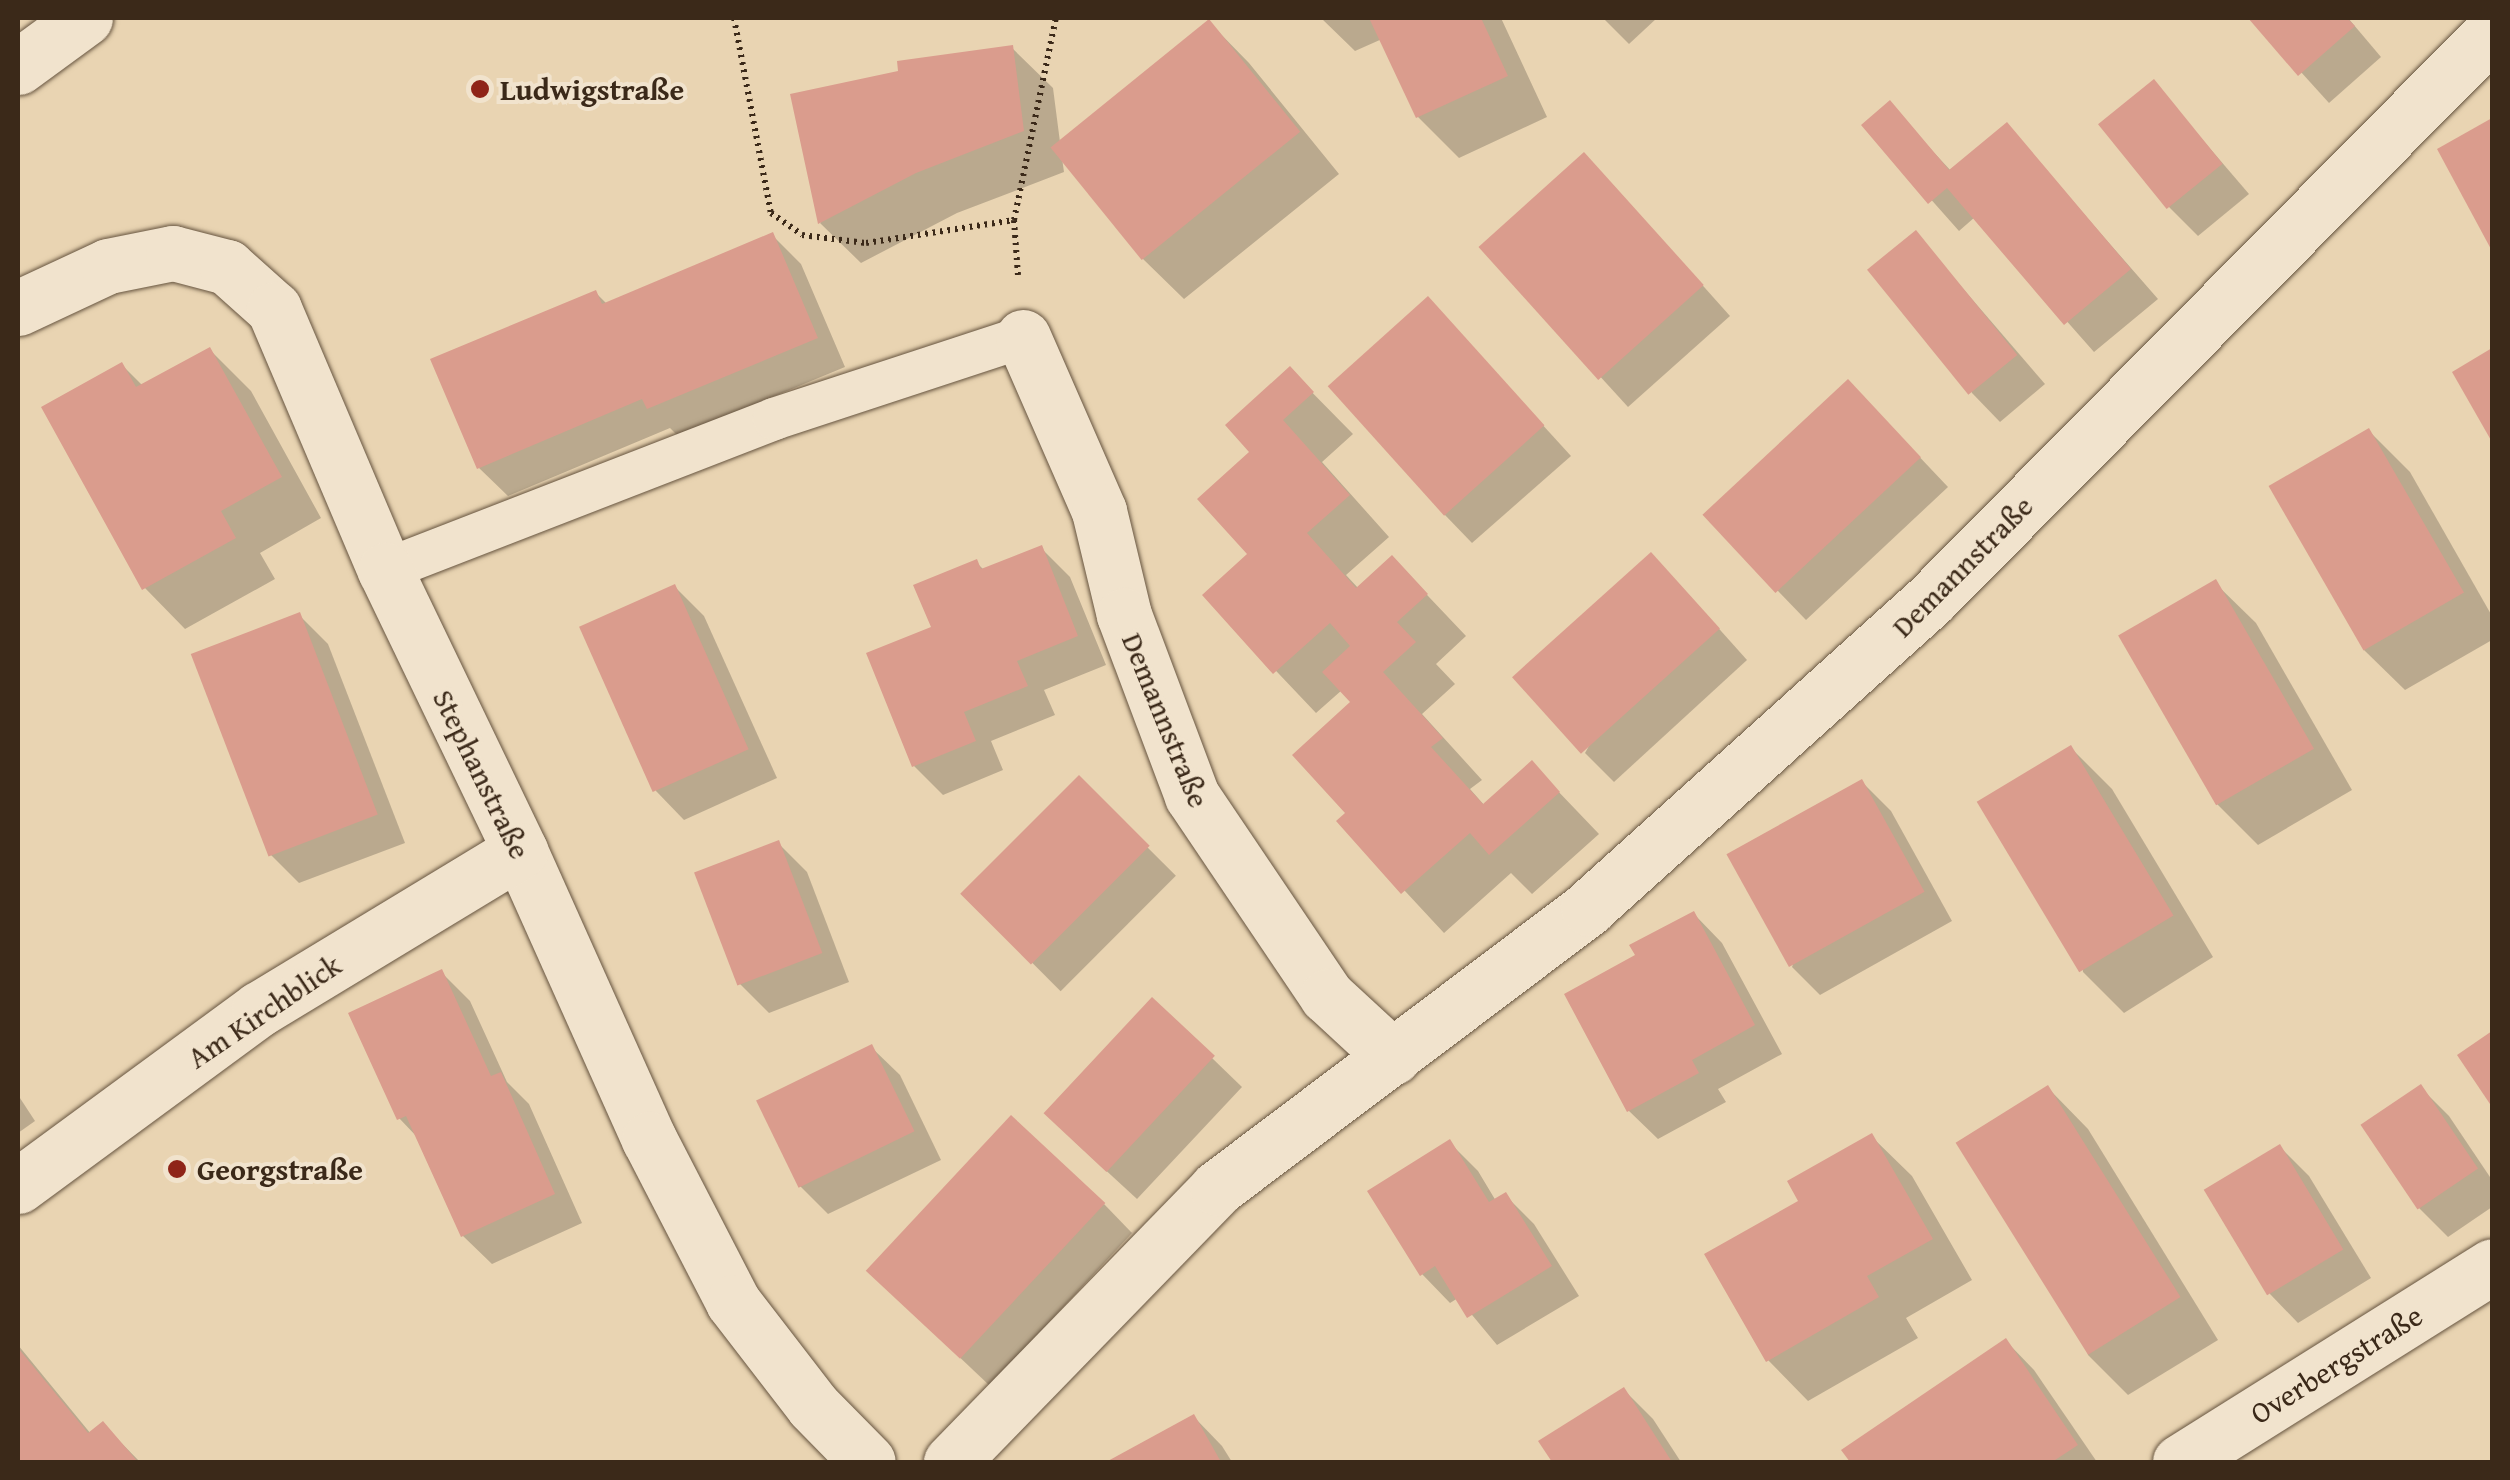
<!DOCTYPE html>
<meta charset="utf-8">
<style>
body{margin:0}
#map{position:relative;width:2510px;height:1480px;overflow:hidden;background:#e9d4b2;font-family:"Gentium Book Plus",serif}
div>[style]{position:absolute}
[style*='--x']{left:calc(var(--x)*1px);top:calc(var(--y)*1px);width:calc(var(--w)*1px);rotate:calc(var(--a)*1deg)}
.shadow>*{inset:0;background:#0003;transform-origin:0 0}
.building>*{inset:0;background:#da9c8d;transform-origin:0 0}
.path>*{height:6px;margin-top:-3px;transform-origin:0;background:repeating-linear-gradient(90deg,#3b2919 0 2.5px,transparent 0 7.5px)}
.roads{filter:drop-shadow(0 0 2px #66543f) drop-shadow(0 0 2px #66543f)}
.lane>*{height:42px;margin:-21px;padding:0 21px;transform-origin:21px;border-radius:21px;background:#f1e3cd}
.street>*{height:55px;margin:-27.5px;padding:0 27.5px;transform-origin:27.5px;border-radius:27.5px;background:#f1e3cd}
.secondary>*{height:55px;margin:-27.5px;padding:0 27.5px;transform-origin:27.5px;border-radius:27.5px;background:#f1e3cd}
.dots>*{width:28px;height:28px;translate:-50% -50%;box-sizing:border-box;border:5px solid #f1e3cd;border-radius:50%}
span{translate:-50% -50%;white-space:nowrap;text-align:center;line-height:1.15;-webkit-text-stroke:8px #f1e3cd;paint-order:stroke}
.poi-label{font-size:30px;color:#3b2919;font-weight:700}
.left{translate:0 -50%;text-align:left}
.street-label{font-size:30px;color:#3b2919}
.frame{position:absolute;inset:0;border:20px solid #3b2919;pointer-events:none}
</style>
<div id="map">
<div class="shadow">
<i style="clip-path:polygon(1321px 18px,1501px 18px,1547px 117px,1459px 158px,1418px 117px,1382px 39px,1355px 51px)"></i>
<i style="clip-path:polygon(1603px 18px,1657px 18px,1629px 44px)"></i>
<i style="clip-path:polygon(2252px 18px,2348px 18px,2381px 57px,2329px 103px)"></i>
<i style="clip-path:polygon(1209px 22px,1249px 63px,1339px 174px,1184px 299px,1143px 259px,1062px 158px,1064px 172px,957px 213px,861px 263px,820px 223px,1012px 48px,1053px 88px,1060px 142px)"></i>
<i style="clip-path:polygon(2153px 82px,2249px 194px,2198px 236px,2169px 207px)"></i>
<i style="clip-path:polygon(1889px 104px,1952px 172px,2007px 126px,2158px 299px,2094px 352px,1975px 217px,1959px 231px,1865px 125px)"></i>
<i style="clip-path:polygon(2492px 121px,2492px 246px,2441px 150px)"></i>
<i style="clip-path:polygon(1613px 185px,1730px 316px,1628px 407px,1482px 247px)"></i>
<i style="clip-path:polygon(1916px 234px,2045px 384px,2000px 422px,1972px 393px)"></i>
<i style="clip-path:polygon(772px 235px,801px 264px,845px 367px,678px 436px,670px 428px,508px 496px,479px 468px,596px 293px,608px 305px)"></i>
<i style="clip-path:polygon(1428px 299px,1571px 456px,1472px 543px,1444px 514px)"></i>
<i style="clip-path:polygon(210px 350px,251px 391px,321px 518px,260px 553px,275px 579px,185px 629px,145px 588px,122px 365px,143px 386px)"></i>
<i style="clip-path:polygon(1290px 370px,1353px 434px,1322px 462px,1389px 537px,1346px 575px,1359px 589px,1392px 558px,1466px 636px,1436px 664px,1455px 684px,1422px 714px,1482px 780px,1470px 789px,1485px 806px,1532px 764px,1599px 834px,1532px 894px,1511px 873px,1444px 933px,1340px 821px,1349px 813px,1353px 702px,1342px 690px,1316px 713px,1205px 596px,1250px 555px,1252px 453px)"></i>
<i style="clip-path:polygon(1876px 411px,1948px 487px,1806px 620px,1706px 516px)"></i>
<i style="clip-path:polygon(2369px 431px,2410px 472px,2492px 616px,2492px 640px,2405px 690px,2364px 650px)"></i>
<i style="clip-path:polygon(1041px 548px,1070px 577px,1106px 665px,1044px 690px,1055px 715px,991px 741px,1003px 770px,943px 795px,914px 766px,976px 562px,985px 571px)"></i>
<i style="clip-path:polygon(2215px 583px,2256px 623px,2352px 790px,2258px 845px,2217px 804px,2122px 635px)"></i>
<i style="clip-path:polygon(1679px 584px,1747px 660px,1614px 782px,1585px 753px)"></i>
<i style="clip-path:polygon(675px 587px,704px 616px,777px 778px,684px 820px,656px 791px)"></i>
<i style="clip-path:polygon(299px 615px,328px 644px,405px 843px,299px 883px,270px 854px)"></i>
<i style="clip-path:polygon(2071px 748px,2112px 789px,2213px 957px,2124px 1013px,2083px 972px)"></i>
<i style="left:1079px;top:779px;width:137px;height:163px;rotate:45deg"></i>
<i style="clip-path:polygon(1862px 782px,1891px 811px,1952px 921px,1820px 995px,1792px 967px)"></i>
<i style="clip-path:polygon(778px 843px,807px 872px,849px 982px,769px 1013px,740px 984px)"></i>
<i style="clip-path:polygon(1694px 914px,1722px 943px,1782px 1054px,1718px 1089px,1726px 1102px,1658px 1139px,1629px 1111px,1639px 956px)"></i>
<i style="clip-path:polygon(441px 972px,470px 1001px,507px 1082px,529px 1104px,582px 1223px,492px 1264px,463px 1236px,418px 1138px,399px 1118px)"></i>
<i style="clip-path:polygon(1152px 1000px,1242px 1087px,1137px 1199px,1075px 1142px)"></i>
<i style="clip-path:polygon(871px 1047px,900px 1075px,941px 1160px,828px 1214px,799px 1185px)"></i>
<i style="clip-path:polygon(2420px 1087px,2449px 1116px,2492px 1180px,2492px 1207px,2448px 1237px,2419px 1208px)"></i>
<i style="clip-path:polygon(2048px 1088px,2088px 1129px,2218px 1340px,2128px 1395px,2088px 1355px)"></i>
<i style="clip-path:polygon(18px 1095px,35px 1121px,18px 1133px)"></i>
<i style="clip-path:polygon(1871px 1136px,1912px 1176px,1972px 1280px,1906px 1318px,1918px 1338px,1808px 1401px,1768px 1360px,1801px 1202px)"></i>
<i style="clip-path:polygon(1449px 1142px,1478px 1171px,1496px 1201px,1505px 1195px,1534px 1224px,1579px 1296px,1497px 1345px,1458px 1298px,1450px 1303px,1422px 1274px)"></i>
<i style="clip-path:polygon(2280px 1147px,2309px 1176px,2371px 1278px,2298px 1323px,2270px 1294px)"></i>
<i style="clip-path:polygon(1104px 1204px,1132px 1233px,990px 1386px,897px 1298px)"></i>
<i style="clip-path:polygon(2006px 1341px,2034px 1370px,2097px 1462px,1853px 1462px,1845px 1451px)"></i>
<i style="clip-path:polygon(18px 1345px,91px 1434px,103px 1424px,140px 1462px,18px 1462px)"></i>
<i style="clip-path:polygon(1624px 1390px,1653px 1419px,1681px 1462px,1555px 1462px,1542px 1442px)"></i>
<i style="clip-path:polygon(1194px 1417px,1222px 1446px,1232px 1462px,1111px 1462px)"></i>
</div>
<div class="building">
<i style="clip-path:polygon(1369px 18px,1481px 18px,1508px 76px,1416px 118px)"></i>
<i style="clip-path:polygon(2248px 18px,2347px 18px,2355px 26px,2298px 76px)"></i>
<i style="left:1209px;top:19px;width:145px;height:204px;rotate:51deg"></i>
<i style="clip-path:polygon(1013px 45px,1024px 131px,916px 173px,818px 224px,790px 94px,898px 71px,897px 61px)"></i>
<i style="left:2154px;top:79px;width:109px;height:72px;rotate:51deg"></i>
<i style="clip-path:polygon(1890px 100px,1949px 170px,2007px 122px,2131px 269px,2064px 325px,1947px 188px,1928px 204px,1861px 125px)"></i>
<i style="clip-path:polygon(2492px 118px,2492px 251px,2437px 149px)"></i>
<i style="left:1584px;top:152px;width:179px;height:142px;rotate:48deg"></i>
<i style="left:1916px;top:230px;width:161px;height:63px;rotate:51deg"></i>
<i style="clip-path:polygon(773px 232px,818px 338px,647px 409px,642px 399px,477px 469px,430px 359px,596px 290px,602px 304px)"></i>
<i style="left:1428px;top:296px;width:174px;height:135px;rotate:48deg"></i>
<i style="clip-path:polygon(210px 347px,282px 477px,221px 511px,236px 538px,142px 590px,41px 407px,122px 362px,136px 387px)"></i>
<i style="clip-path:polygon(2492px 348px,2492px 442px,2452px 372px)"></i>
<i style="clip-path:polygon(1290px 366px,1314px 392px,1283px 420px,1350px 495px,1307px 533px,1356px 588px,1392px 555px,1428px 594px,1397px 622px,1416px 642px,1383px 672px,1443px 738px,1431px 747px,1483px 804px,1532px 760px,1560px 792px,1489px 855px,1470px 833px,1401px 894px,1336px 821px,1345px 813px,1292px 755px,1350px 702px,1322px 672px,1350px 646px,1330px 623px,1273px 674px,1202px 595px,1247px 554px,1197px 499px,1249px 452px,1225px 425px)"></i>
<i style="left:1848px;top:379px;width:107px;height:199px;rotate:47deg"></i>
<i style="left:2369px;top:428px;width:190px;height:116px;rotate:60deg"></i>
<i style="clip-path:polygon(1042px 545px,1078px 636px,1017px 661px,1028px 686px,964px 712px,976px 741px,912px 767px,866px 653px,931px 627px,913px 585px,977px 559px,981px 569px)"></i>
<i style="left:1651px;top:552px;width:103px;height:187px;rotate:48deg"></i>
<i style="left:2216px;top:579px;width:196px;height:113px;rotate:60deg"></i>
<i style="left:675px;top:584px;width:181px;height:105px;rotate:66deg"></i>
<i style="left:300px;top:612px;width:217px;height:117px;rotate:69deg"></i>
<i style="left:2071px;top:745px;width:199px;height:110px;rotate:59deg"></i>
<i style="left:1079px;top:775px;width:100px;height:168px;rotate:45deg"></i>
<i style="left:1862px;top:779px;width:129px;height:155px;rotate:61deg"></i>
<i style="left:779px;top:840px;width:121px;height:91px;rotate:69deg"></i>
<i style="clip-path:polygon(1694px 911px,1755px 1025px,1692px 1060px,1699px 1073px,1627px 1112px,1564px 994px,1635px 955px,1629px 945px)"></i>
<i style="clip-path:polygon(442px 969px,491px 1076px,501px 1072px,555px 1194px,461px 1237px,406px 1116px,397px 1120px,348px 1013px)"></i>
<i style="left:1152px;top:997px;width:86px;height:159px;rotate:43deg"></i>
<i style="clip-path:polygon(2492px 1031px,2492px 1107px,2457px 1055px)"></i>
<i style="left:872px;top:1044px;width:97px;height:129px;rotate:64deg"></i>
<i style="left:2421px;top:1084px;width:102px;height:73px;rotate:56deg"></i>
<i style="left:2048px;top:1085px;width:250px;height:109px;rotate:58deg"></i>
<i style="left:1011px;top:1115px;width:129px;height:213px;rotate:43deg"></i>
<i style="clip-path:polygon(1872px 1133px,1933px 1239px,1867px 1276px,1879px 1297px,1766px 1362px,1704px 1254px,1798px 1201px,1787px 1181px)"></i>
<i style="clip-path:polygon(1450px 1139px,1489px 1202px,1506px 1192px,1552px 1266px,1467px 1318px,1435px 1266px,1420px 1276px,1367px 1191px)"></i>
<i style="left:2280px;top:1144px;width:123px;height:89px;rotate:59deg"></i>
<i style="clip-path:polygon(2006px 1338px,2078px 1445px,2052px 1462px,1850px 1462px,1841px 1450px)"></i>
<i style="clip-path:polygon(18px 1348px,88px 1433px,103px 1421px,138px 1462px,18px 1462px)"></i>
<i style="clip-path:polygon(1624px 1387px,1672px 1462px,1552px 1462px,1538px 1441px)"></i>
<i style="clip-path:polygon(1194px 1414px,1221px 1462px,1106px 1462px)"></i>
</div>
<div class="path">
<i style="--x:734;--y:18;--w:198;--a:79.3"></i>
<i style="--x:771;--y:213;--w:38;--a:35"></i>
<i style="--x:802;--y:235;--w:64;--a:7.1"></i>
<i style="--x:866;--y:243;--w:150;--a:-8.8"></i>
<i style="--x:1018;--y:275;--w:55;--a:-94.2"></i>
<i style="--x:1014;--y:220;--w:206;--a:-78.3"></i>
</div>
<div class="roads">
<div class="lane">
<i style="--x:385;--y:570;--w:417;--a:-21.2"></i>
<i style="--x:774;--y:419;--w:262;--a:-18.2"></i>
</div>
<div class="street">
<i style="--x:18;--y:308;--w:99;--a:-25"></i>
<i style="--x:108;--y:266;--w:66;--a:-11.3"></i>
<i style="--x:173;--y:253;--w:56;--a:14.5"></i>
<i style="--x:227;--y:267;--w:63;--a:41.8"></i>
<i style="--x:274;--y:309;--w:284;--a:67"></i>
<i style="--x:385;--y:570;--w:312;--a:64.3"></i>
<i style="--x:520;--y:851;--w:316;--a:65.9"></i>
<i style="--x:649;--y:1139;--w:183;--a:62.7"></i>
<i style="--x:733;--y:1302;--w:131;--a:52.4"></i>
<i style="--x:813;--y:1406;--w:78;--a:45.5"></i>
<i style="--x:1023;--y:337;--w:190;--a:66.4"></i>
<i style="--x:1099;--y:511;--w:107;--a:76.5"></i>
<i style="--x:1124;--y:615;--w:193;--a:69.4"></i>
<i style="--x:1192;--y:796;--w:241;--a:56"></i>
<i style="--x:1327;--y:996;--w:90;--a:42.7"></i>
<i style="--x:18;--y:1186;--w:299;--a:-36.3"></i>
<i style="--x:259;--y:1009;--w:305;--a:-31.2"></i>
<i style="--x:951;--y:1462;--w:382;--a:-45.8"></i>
<i style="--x:1217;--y:1188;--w:465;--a:-37"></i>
<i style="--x:1588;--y:908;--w:459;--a:-42"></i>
<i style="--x:1929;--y:601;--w:800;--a:-45.3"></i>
<i style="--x:2180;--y:1462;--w:368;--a:-32.1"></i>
</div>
<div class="secondary">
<i style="--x:18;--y:67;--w:83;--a:-36.2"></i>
</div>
</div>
<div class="dots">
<i style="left:480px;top:89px;background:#8f2418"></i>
<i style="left:177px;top:1169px;background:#8f2418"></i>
</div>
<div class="poi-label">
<span class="left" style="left:500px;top:89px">Ludwigstraße</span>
<span class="left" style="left:197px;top:1169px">Georgstraße</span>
</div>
<div class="street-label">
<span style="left:1962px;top:566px;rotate:-45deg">Demannstraße</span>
<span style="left:1166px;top:720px;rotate:68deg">Demannstraße</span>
<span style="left:482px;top:774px;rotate:64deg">Stephanstraße</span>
<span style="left:264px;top:1011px;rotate:-34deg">Am Kirchblick</span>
<span style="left:2336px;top:1364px;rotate:-32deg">Overbergstraße</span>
</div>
<div class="frame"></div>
</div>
